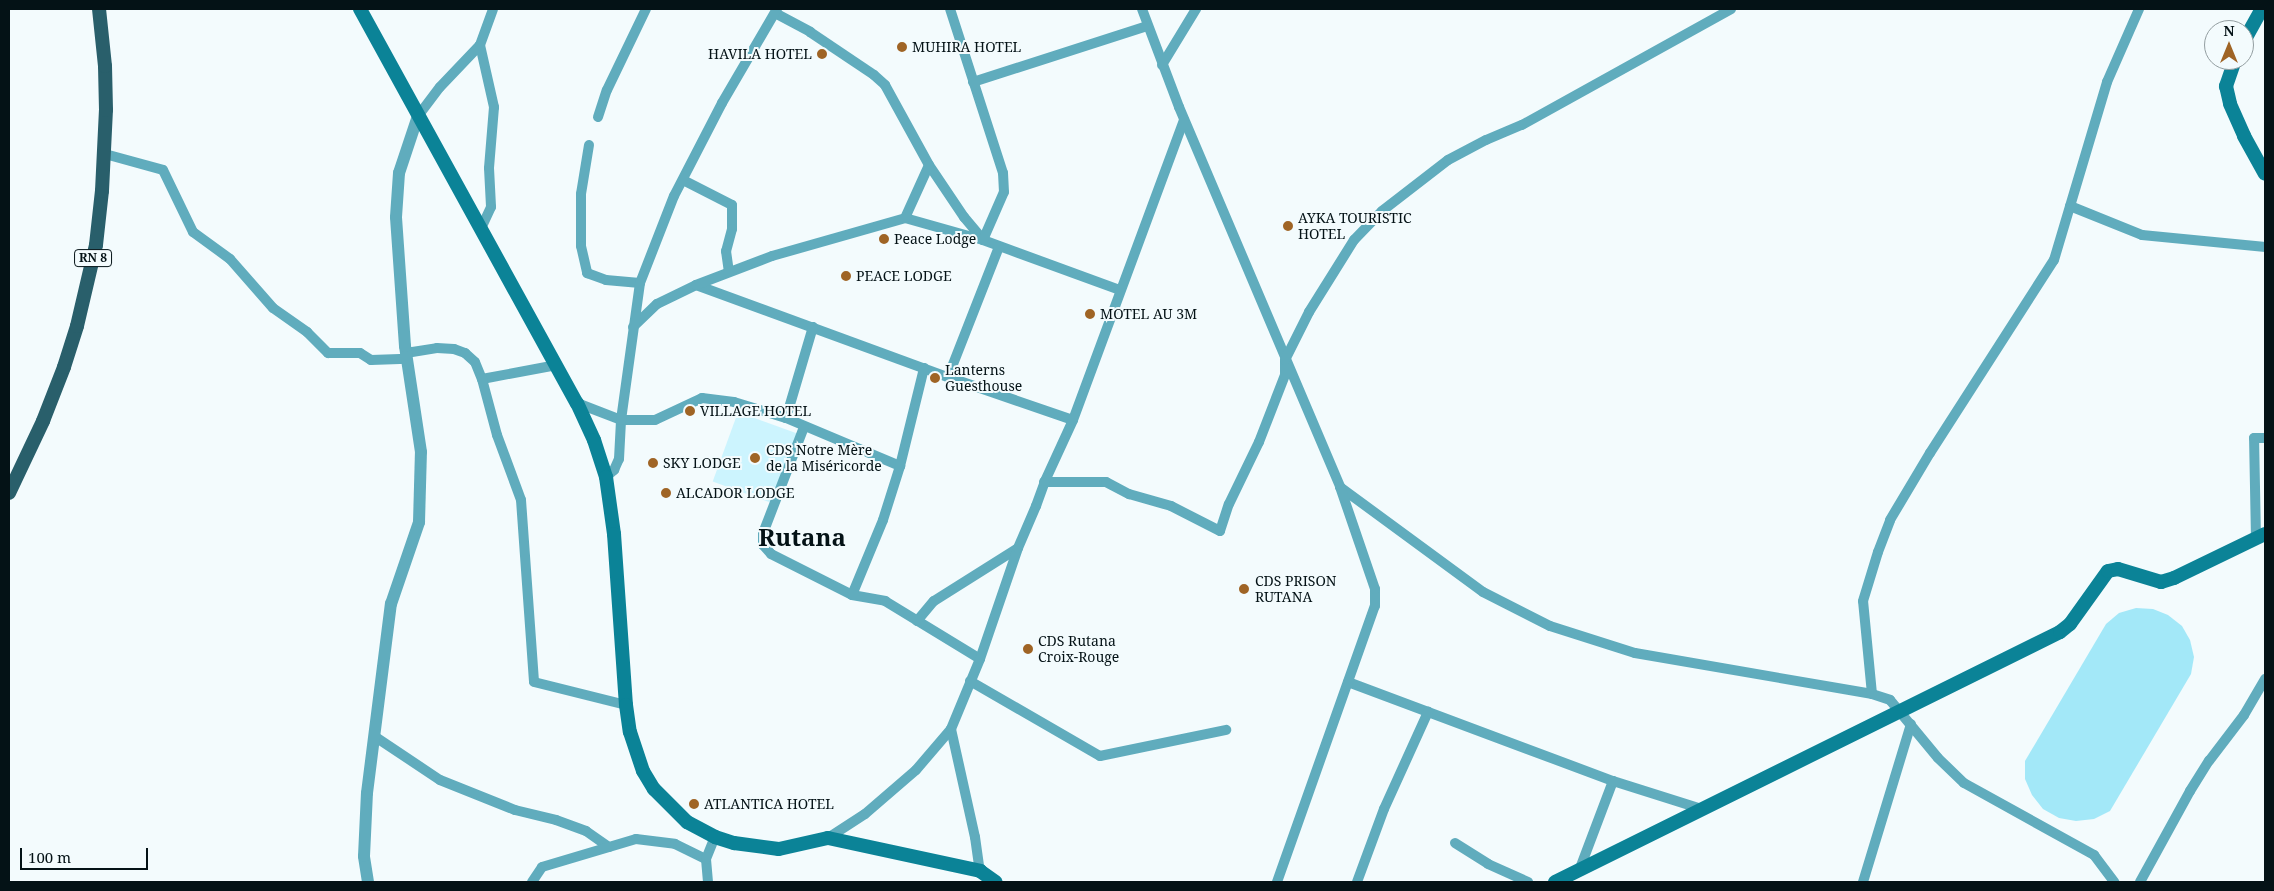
<!DOCTYPE html>
<meta charset="utf-8">
<style>
body{margin:0}
#map{position:relative;width:2274px;height:891px;overflow:hidden;background:#f3fbfd;font-family:"Noto Serif",serif}
div>[style]{position:absolute}
[style*='--x']{left:calc(var(--x)*1px);top:calc(var(--y)*1px);width:calc(var(--w)*1px);rotate:calc(var(--a)*1deg)}
.built>*{inset:0;background:#ccf4fe;transform-origin:0 0}
.green>*{inset:0;background:#a3e8f8}
.minor>*{height:10px;margin:-5px;padding:0 5px;transform-origin:5px;border-radius:5px;background:#60acbd}
.tertiary>*{height:12px;margin:-6px;padding:0 6px;transform-origin:6px;border-radius:6px;background:#60acbd}
.secondary>*{height:14px;margin:-7px;padding:0 7px;transform-origin:7px;border-radius:7px;background:#0b8397}
.primary>*{height:14px;margin:-7px;padding:0 7px;transform-origin:7px;border-radius:7px;background:#295f6b}
.dots>*{width:14px;height:14px;translate:-50% -50%;box-sizing:border-box;border:2px solid #f3fbfd;border-radius:50%}
span{translate:-50% -50%;white-space:nowrap;text-align:center;line-height:1.15;-webkit-text-stroke:4px #f3fbfd;paint-order:stroke}
.shield-label span{padding:1px 4px;background:#f3fbfd;border:1px solid;border-radius:4px;-webkit-text-stroke-width:0}
.shield-label{font-size:12px;color:#041216;font-weight:700}
.poi-label{font-size:14px;color:#041216}
.left{translate:0 -50%;text-align:left}
.right{translate:-100% -50%;text-align:right}
.town-label{font-size:24px;color:#041216;font-weight:700}
.frame{position:absolute;inset:0;border:10px solid #041216;pointer-events:none}
.north{position:absolute;left:2204px;top:20px;width:50px;height:50px;box-sizing:border-box;background:#f3fbfd;border:1px solid #939ea1;border-radius:50%;rotate:0deg;font-size:14px;font-weight:700;line-height:20px;text-align:center;color:#041216}
.north::after{content:'';display:block;margin:auto;width:18px;height:22px;background:#9f6425;clip-path:polygon(50% 0,100% 100%,50% 72%,0 100%)}
.scale{position:absolute;left:20px;top:848px;width:128px;height:22px;box-sizing:border-box;border:2px solid #041216;border-top:0;padding-left:6px;font-size:15px;line-height:18px;white-space:nowrap;color:#041216;-webkit-text-stroke:4px #f3fbfd;paint-order:stroke}
</style>
<div id="map">
<div class="built">
<i style="left:738px;top:412px;width:63px;height:74px;rotate:20deg"></i>
</div>
<div class="green">
<i style="clip-path:polygon(2136px 608px,2153px 609px,2168px 615px,2182px 626px,2190px 640px,2194px 657px,2191px 674px,2110px 811px,2094px 819px,2076px 821px,2059px 818px,2043px 809px,2032px 795px,2025px 779px,2025px 761px,2106px 624px,2119px 613px)"></i>
</div>
<div class="minor">
<i style="--x:1142;--y:9;--w:105;--a:69.3"></i>
<i style="--x:1179;--y:107;--w:413;--a:67"></i>
<i style="--x:1340;--y:487;--w:177;--a:36.3"></i>
<i style="--x:1483;--y:592;--w:75;--a:26.9"></i>
<i style="--x:1550;--y:626;--w:89;--a:17.6"></i>
<i style="--x:1635;--y:653;--w:241;--a:9.8"></i>
<i style="--x:1872;--y:694;--w:19;--a:18"></i>
<i style="--x:1890;--y:700;--w:75;--a:50.4"></i>
<i style="--x:1938;--y:758;--w:36;--a:44"></i>
<i style="--x:1964;--y:783;--w:149;--a:29"></i>
<i style="--x:2094;--y:855;--w:34;--a:53"></i>
<i style="--x:775;--y:13;--w:40;--a:28"></i>
<i style="--x:810;--y:32;--w:77;--a:33.9"></i>
<i style="--x:874;--y:75;--w:15;--a:42"></i>
<i style="--x:885;--y:85;--w:91;--a:61.2"></i>
<i style="--x:929;--y:165;--w:63;--a:56.1"></i>
<i style="--x:964;--y:217;--w:30;--a:50"></i>
<i style="--x:983;--y:240;--w:146;--a:20.1"></i>
<i style="--x:480;--y:45;--w:64;--a:77.3"></i>
<i style="--x:494;--y:107;--w:61;--a:94.7"></i>
<i style="--x:489;--y:168;--w:39;--a:87"></i>
<i style="--x:491;--y:207;--w:23;--a:115"></i>
<i style="--x:1162;--y:65;--w:66;--a:-58.7"></i>
<i style="--x:973;--y:82;--w:183;--a:-17.8"></i>
<i style="--x:418;--y:116;--w:36;--a:-53"></i>
<i style="--x:440;--y:87;--w:58;--a:-46.4"></i>
<i style="--x:480;--y:45;--w:38;--a:-70"></i>
<i style="--x:598;--y:117;--w:28;--a:-72"></i>
<i style="--x:607;--y:90;--w:90;--a:-64.3"></i>
<i style="--x:589;--y:145;--w:50;--a:99.3"></i>
<i style="--x:581;--y:194;--w:52;--a:90"></i>
<i style="--x:581;--y:246;--w:28;--a:77"></i>
<i style="--x:587;--y:273;--w:20;--a:20"></i>
<i style="--x:606;--y:280;--w:34;--a:5"></i>
<i style="--x:105;--y:154;--w:60;--a:15.4"></i>
<i style="--x:163;--y:170;--w:69;--a:64.2"></i>
<i style="--x:193;--y:232;--w:46;--a:36.1"></i>
<i style="--x:230;--y:259;--w:65;--a:48.7"></i>
<i style="--x:273;--y:308;--w:42;--a:35.2"></i>
<i style="--x:307;--y:332;--w:30;--a:45"></i>
<i style="--x:328;--y:353;--w:32;--a:0"></i>
<i style="--x:360;--y:353;--w:13;--a:32"></i>
<i style="--x:371;--y:360;--w:36;--a:-2"></i>
<i style="--x:683;--y:180;--w:55;--a:27"></i>
<i style="--x:732;--y:205;--w:24;--a:90"></i>
<i style="--x:732;--y:229;--w:23;--a:105"></i>
<i style="--x:726;--y:251;--w:21;--a:82"></i>
<i style="--x:2070;--y:206;--w:78;--a:21.9"></i>
<i style="--x:2142;--y:235;--w:124;--a:5.6"></i>
<i style="--x:905;--y:218;--w:81;--a:15.8"></i>
<i style="--x:983;--y:240;--w:52;--a:-66.4"></i>
<i style="--x:1004;--y:192;--w:19;--a:-93"></i>
<i style="--x:1003;--y:173;--w:172;--a:-107.9"></i>
<i style="--x:696;--y:285;--w:268;--a:20.1"></i>
<i style="--x:948;--y:377;--w:132;--a:19"></i>
<i style="--x:633;--y:327;--w:33;--a:-44"></i>
<i style="--x:657;--y:304;--w:43;--a:-26"></i>
<i style="--x:696;--y:285;--w:81;--a:-20.9"></i>
<i style="--x:772;--y:256;--w:138;--a:-15.9"></i>
<i style="--x:905;--y:218;--w:58;--a:-65.6"></i>
<i style="--x:406;--y:353;--w:31;--a:-9"></i>
<i style="--x:437;--y:348;--w:17;--a:3"></i>
<i style="--x:454;--y:349;--w:12;--a:20"></i>
<i style="--x:465;--y:353;--w:13;--a:42"></i>
<i style="--x:475;--y:362;--w:18;--a:68"></i>
<i style="--x:482;--y:379;--w:76;--a:-10.6"></i>
<i style="--x:948;--y:377;--w:140;--a:-68.6"></i>
<i style="--x:482;--y:379;--w:58;--a:75"></i>
<i style="--x:497;--y:435;--w:69;--a:69.7"></i>
<i style="--x:521;--y:500;--w:182;--a:85.9"></i>
<i style="--x:534;--y:682;--w:95;--a:14"></i>
<i style="--x:577;--y:403;--w:47;--a:21.1"></i>
<i style="--x:621;--y:420;--w:34;--a:0"></i>
<i style="--x:655;--y:420;--w:52;--a:-25.1"></i>
<i style="--x:702;--y:398;--w:32;--a:7"></i>
<i style="--x:734;--y:402;--w:54;--a:17.1"></i>
<i style="--x:786;--y:418;--w:95;--a:-73.5"></i>
<i style="--x:786;--y:418;--w:124;--a:22.8"></i>
<i style="--x:804;--y:427;--w:114;--a:111.1"></i>
<i style="--x:763;--y:533;--w:12;--a:90"></i>
<i style="--x:763;--y:545;--w:12;--a:48"></i>
<i style="--x:771;--y:554;--w:91;--a:26.8"></i>
<i style="--x:852;--y:595;--w:81;--a:-67.5"></i>
<i style="--x:883;--y:520;--w:57;--a:-72.5"></i>
<i style="--x:900;--y:466;--w:101;--a:-76.2"></i>
<i style="--x:606;--y:477;--w:11;--a:-41"></i>
<i style="--x:614;--y:470;--w:12;--a:-66"></i>
<i style="--x:619;--y:459;--w:39;--a:-87"></i>
<i style="--x:621;--y:420;--w:138;--a:-82.1"></i>
<i style="--x:640;--y:283;--w:93;--a:-68.7"></i>
<i style="--x:674;--y:196;--w:105;--a:-62.7"></i>
<i style="--x:722;--y:103;--w:109;--a:-59.7"></i>
<i style="--x:1044;--y:482;--w:62;--a:0"></i>
<i style="--x:1106;--y:482;--w:26;--a:28"></i>
<i style="--x:1129;--y:494;--w:44;--a:15.9"></i>
<i style="--x:1171;--y:506;--w:55;--a:27"></i>
<i style="--x:1220;--y:531;--w:28;--a:-72"></i>
<i style="--x:1229;--y:504;--w:69;--a:-64.2"></i>
<i style="--x:1259;--y:442;--w:72;--a:-68.8"></i>
<i style="--x:1285;--y:375;--w:15;--a:-90"></i>
<i style="--x:1285;--y:360;--w:54;--a:-63.4"></i>
<i style="--x:1309;--y:312;--w:85;--a:-58"></i>
<i style="--x:1354;--y:240;--w:40;--a:-46"></i>
<i style="--x:1382;--y:211;--w:83;--a:-37.7"></i>
<i style="--x:1448;--y:160;--w:43;--a:-27.8"></i>
<i style="--x:1486;--y:140;--w:39;--a:-23"></i>
<i style="--x:1522;--y:125;--w:239;--a:-29"></i>
<i style="--x:2256;--y:539;--w:101;--a:-91.1"></i>
<i style="--x:2254;--y:438;--w:11;--a:0"></i>
<i style="--x:852;--y:595;--w:34;--a:10"></i>
<i style="--x:885;--y:601;--w:111;--a:31.4"></i>
<i style="--x:917;--y:621;--w:26;--a:-50"></i>
<i style="--x:934;--y:601;--w:99;--a:-32.2"></i>
<i style="--x:970;--y:681;--w:150;--a:30"></i>
<i style="--x:1100;--y:756;--w:129;--a:-11.7"></i>
<i style="--x:1348;--y:682;--w:283;--a:20.5"></i>
<i style="--x:1613;--y:781;--w:96;--a:110.7"></i>
<i style="--x:1872;--y:694;--w:93;--a:-95.5"></i>
<i style="--x:1863;--y:601;--w:51;--a:-73"></i>
<i style="--x:1878;--y:552;--w:34;--a:-69"></i>
<i style="--x:1890;--y:520;--w:78;--a:-59.2"></i>
<i style="--x:1930;--y:453;--w:229;--a:-57.3"></i>
<i style="--x:2054;--y:260;--w:186;--a:-73.4"></i>
<i style="--x:2107;--y:82;--w:80;--a:-66.3"></i>
<i style="--x:951;--y:729;--w:111;--a:77.5"></i>
<i style="--x:975;--y:837;--w:34;--a:82"></i>
<i style="--x:374;--y:736;--w:79;--a:33.7"></i>
<i style="--x:440;--y:780;--w:81;--a:21.8"></i>
<i style="--x:515;--y:810;--w:42;--a:13.7"></i>
<i style="--x:556;--y:820;--w:32;--a:20"></i>
<i style="--x:586;--y:831;--w:28;--a:35"></i>
<i style="--x:1613;--y:781;--w:93;--a:17.5"></i>
<i style="--x:828;--y:838;--w:44;--a:-33"></i>
<i style="--x:865;--y:814;--w:67;--a:-40.8"></i>
<i style="--x:916;--y:770;--w:54;--a:-49.5"></i>
<i style="--x:951;--y:729;--w:76;--a:-67.5"></i>
<i style="--x:980;--y:659;--w:117;--a:-71.1"></i>
<i style="--x:1018;--y:548;--w:46;--a:-66.8"></i>
<i style="--x:1036;--y:506;--w:27;--a:-70"></i>
<i style="--x:1045;--y:481;--w:67;--a:-65.3"></i>
<i style="--x:1073;--y:420;--w:320;--a:-69.7"></i>
<i style="--x:1455;--y:843;--w:39;--a:32"></i>
<i style="--x:1488;--y:864;--w:44;--a:24.2"></i>
<i style="--x:532;--y:882;--w:18;--a:-56"></i>
<i style="--x:542;--y:867;--w:98;--a:-16.6"></i>
<i style="--x:636;--y:839;--w:39;--a:7"></i>
<i style="--x:675;--y:844;--w:34;--a:26"></i>
<i style="--x:708;--y:882;--w:23;--a:-95"></i>
<i style="--x:706;--y:859;--w:24;--a:-68"></i>
<i style="--x:1277;--y:882;--w:293;--a:-70.5"></i>
<i style="--x:1375;--y:606;--w:17;--a:-90"></i>
<i style="--x:1375;--y:589;--w:108;--a:-108.9"></i>
<i style="--x:1357;--y:882;--w:78;--a:-69.7"></i>
<i style="--x:1384;--y:809;--w:107;--a:-65.6"></i>
<i style="--x:1863;--y:882;--w:165;--a:-73.1"></i>
<i style="--x:2140;--y:882;--w:104;--a:-61.2"></i>
<i style="--x:2190;--y:791;--w:36;--a:-58"></i>
<i style="--x:2209;--y:761;--w:58;--a:-52.7"></i>
<i style="--x:2244;--y:715;--w:42;--a:-59.7"></i>
</div>
<div class="tertiary">
<i style="--x:368;--y:882;--w:26;--a:-99"></i>
<i style="--x:364;--y:856;--w:63;--a:-87.3"></i>
<i style="--x:367;--y:793;--w:191;--a:-82.8"></i>
<i style="--x:391;--y:604;--w:87;--a:-71.1"></i>
<i style="--x:419;--y:522;--w:70;--a:-88.4"></i>
<i style="--x:421;--y:452;--w:107;--a:-98.6"></i>
<i style="--x:405;--y:346;--w:129;--a:-94"></i>
<i style="--x:396;--y:217;--w:44;--a:-86.1"></i>
<i style="--x:399;--y:173;--w:60;--a:-71.6"></i>
</div>
<div class="secondary">
<i style="--x:360;--y:9;--w:450;--a:61.2"></i>
<i style="--x:577;--y:403;--w:41;--a:65.3"></i>
<i style="--x:594;--y:440;--w:39;--a:72"></i>
<i style="--x:606;--y:477;--w:58;--a:82"></i>
<i style="--x:614;--y:534;--w:171;--a:86"></i>
<i style="--x:626;--y:705;--w:27;--a:82"></i>
<i style="--x:630;--y:732;--w:41;--a:71.6"></i>
<i style="--x:643;--y:771;--w:21;--a:59"></i>
<i style="--x:654;--y:789;--w:47;--a:45"></i>
<i style="--x:687;--y:822;--w:32;--a:28"></i>
<i style="--x:715;--y:837;--w:20;--a:18"></i>
<i style="--x:734;--y:843;--w:45;--a:7.6"></i>
<i style="--x:779;--y:849;--w:50;--a:-12.7"></i>
<i style="--x:828;--y:838;--w:156;--a:12.2"></i>
<i style="--x:980;--y:871;--w:19;--a:35"></i>
<i style="--x:2244;--y:41;--w:37;--a:-61"></i>
<i style="--x:2235;--y:60;--w:28;--a:109"></i>
<i style="--x:2226;--y:86;--w:18;--a:77"></i>
<i style="--x:2230;--y:104;--w:35;--a:66"></i>
<i style="--x:2244;--y:136;--w:43;--a:61.1"></i>
<i style="--x:1555;--y:882;--w:563;--a:-26.34"></i>
<i style="--x:2060;--y:632;--w:13;--a:-39"></i>
<i style="--x:2070;--y:624;--w:65;--a:-54.4"></i>
<i style="--x:2108;--y:571;--w:10;--a:-11"></i>
<i style="--x:2118;--y:569;--w:45;--a:16.8"></i>
<i style="--x:2161;--y:582;--w:14;--a:-17"></i>
<i style="--x:2174;--y:578;--w:101;--a:-25.8"></i>
</div>
<div class="primary">
<i style="--x:9;--y:493;--w:80;--a:-64.7"></i>
<i style="--x:43;--y:421;--w:58;--a:-68.7"></i>
<i style="--x:64;--y:367;--w:43;--a:-72.4"></i>
<i style="--x:77;--y:326;--w:83;--a:-76.8"></i>
<i style="--x:96;--y:245;--w:54;--a:-83.7"></i>
<i style="--x:102;--y:191;--w:81;--a:-87.2"></i>
<i style="--x:106;--y:110;--w:44;--a:-91.3"></i>
<i style="--x:105;--y:66;--w:57;--a:-96"></i>
</div>
<div class="dots">
<i style="left:902px;top:47px;background:#9f6425"></i>
<i style="left:822px;top:54px;background:#9f6425"></i>
<i style="left:1288px;top:226px;background:#9f6425"></i>
<i style="left:884px;top:239px;background:#9f6425"></i>
<i style="left:846px;top:276px;background:#9f6425"></i>
<i style="left:1090px;top:314px;background:#9f6425"></i>
<i style="left:935px;top:378px;background:#9f6425"></i>
<i style="left:690px;top:411px;background:#9f6425"></i>
<i style="left:755px;top:458px;background:#9f6425"></i>
<i style="left:653px;top:463px;background:#9f6425"></i>
<i style="left:666px;top:493px;background:#9f6425"></i>
<i style="left:1244px;top:589px;background:#9f6425"></i>
<i style="left:1028px;top:649px;background:#9f6425"></i>
<i style="left:694px;top:804px;background:#9f6425"></i>
</div>
<div class="shield-label">
<span style="left:93px;top:258px">RN 8</span>
</div>
<div class="poi-label">
<span class="left" style="left:912px;top:47px">MUHIRA HOTEL</span>
<span class="right" style="left:812px;top:54px">HAVILA HOTEL</span>
<span class="left" style="left:1298px;top:226px">AYKA TOURISTIC<br>HOTEL</span>
<span class="left" style="left:894px;top:239px">Peace Lodge</span>
<span class="left" style="left:856px;top:276px">PEACE LODGE</span>
<span class="left" style="left:1100px;top:314px">MOTEL AU 3M</span>
<span class="left" style="left:945px;top:378px">Lanterns<br>Guesthouse</span>
<span class="left" style="left:700px;top:411px">VILLAGE HOTEL</span>
<span class="left" style="left:766px;top:458px">CDS Notre Mère<br>de la Miséricorde</span>
<span class="left" style="left:663px;top:463px">SKY LODGE</span>
<span class="left" style="left:676px;top:493px">ALCADOR LODGE</span>
<span class="left" style="left:1255px;top:589px">CDS PRISON<br>RUTANA</span>
<span class="left" style="left:1038px;top:649px">CDS Rutana<br>Croix-Rouge</span>
<span class="left" style="left:704px;top:804px">ATLANTICA HOTEL</span>
</div>
<div class="town-label">
<span style="left:802px;top:537px">Rutana</span>
</div>
<div class="frame"></div>
<div class="north">N</div>
<div class="scale">100 m</div>
</div>
